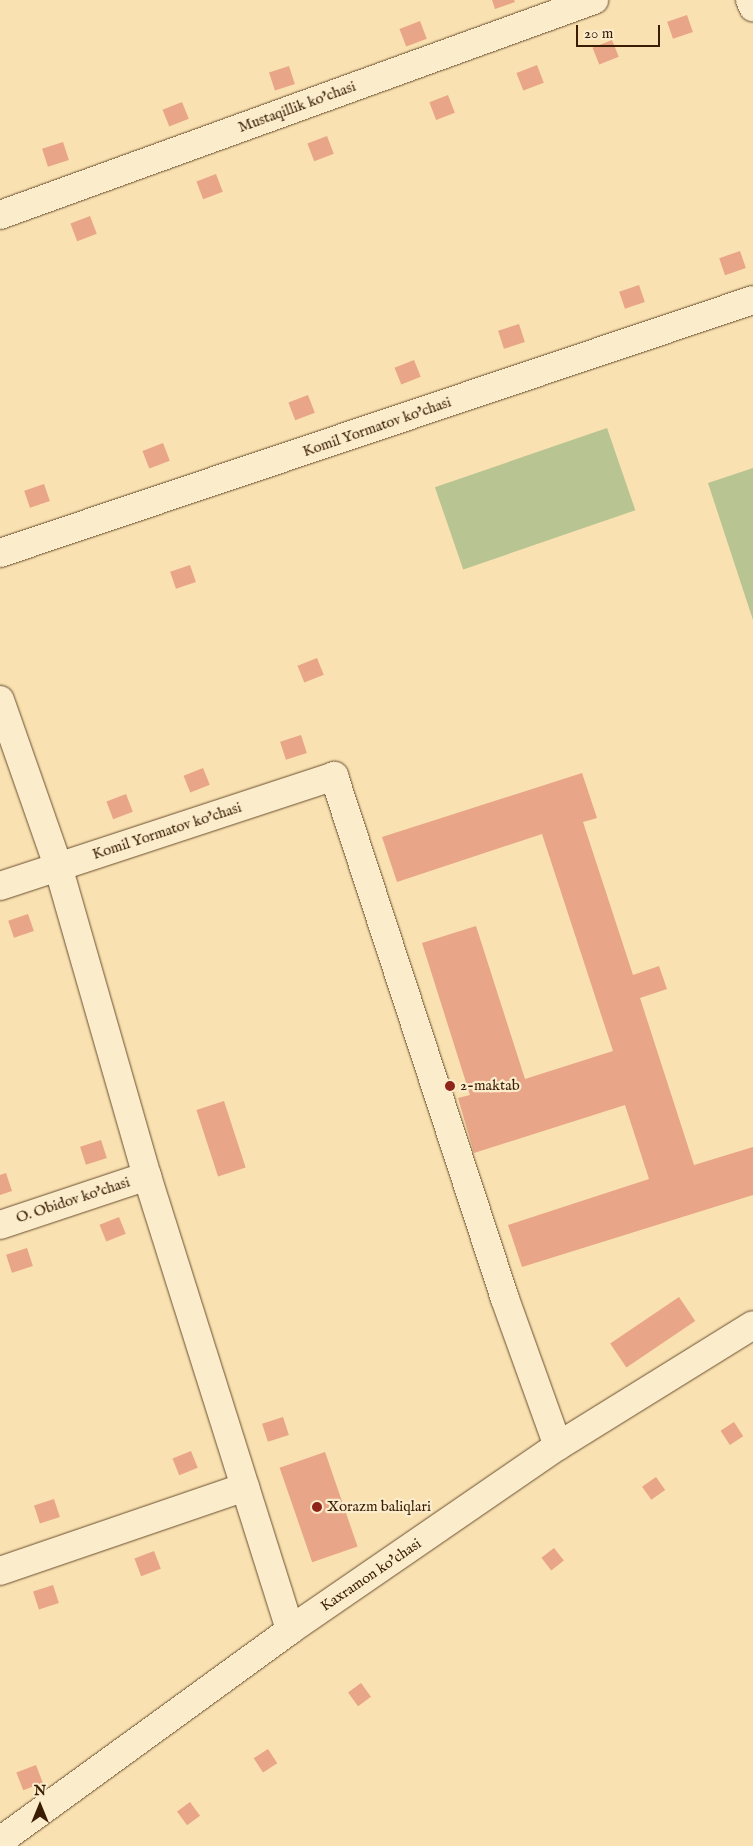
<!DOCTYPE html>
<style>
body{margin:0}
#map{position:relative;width:753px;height:1846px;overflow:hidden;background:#f9e1b1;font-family:"IM FELL English",serif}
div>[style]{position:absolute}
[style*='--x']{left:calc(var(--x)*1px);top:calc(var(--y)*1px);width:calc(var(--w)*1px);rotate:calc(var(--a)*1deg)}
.green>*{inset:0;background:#b8c491;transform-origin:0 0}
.building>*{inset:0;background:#e9a588;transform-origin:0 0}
.roads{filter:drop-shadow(0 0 1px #6a4e2f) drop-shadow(0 0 1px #6a4e2f)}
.minor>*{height:28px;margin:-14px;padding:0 14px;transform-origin:14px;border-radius:14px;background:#fbeccc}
.dots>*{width:14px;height:14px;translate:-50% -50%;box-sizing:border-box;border:2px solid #fbeccc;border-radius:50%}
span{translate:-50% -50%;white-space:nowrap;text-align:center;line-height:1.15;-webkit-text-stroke:4.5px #fbeccc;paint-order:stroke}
.street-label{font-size:15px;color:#3a1d04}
.poi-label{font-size:15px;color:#3a1d04}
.left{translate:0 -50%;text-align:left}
.north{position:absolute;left:15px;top:1781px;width:50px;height:50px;-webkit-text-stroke:4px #fbeccc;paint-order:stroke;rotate:0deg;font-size:14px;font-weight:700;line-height:20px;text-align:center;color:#3a1d04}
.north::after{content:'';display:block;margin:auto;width:18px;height:22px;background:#3a1d04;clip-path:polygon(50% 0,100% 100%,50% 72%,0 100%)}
.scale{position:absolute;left:576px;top:25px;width:84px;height:22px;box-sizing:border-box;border:2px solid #3a1d04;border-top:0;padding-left:6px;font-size:15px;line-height:18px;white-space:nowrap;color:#3a1d04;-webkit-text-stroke:4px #fbeccc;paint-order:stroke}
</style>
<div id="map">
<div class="green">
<i style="left:607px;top:428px;width:87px;height:182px;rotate:71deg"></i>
<i style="clip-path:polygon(753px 468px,753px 620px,708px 483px)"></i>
</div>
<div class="building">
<i style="clip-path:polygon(492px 0,514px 0,515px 2px,495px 9px)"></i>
<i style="left:687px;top:15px;width:18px;height:21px;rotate:71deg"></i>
<i style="left:420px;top:21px;width:19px;height:22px;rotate:69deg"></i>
<i style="left:612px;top:40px;width:18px;height:21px;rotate:68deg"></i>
<i style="left:537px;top:65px;width:19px;height:22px;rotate:69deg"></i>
<i style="left:289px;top:66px;width:19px;height:21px;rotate:72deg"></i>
<i style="left:448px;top:95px;width:19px;height:20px;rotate:69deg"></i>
<i style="left:182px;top:102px;width:18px;height:21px;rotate:68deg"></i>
<i style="left:327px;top:136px;width:19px;height:21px;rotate:69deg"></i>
<i style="left:63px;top:142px;width:19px;height:22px;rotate:72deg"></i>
<i style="left:216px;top:174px;width:19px;height:21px;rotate:69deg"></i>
<i style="left:90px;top:216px;width:19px;height:21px;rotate:69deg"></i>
<i style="left:740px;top:251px;width:18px;height:22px;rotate:71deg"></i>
<i style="left:639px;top:285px;width:18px;height:21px;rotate:71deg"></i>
<i style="left:519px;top:324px;width:19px;height:22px;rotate:72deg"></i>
<i style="left:414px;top:360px;width:18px;height:21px;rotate:68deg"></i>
<i style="left:308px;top:395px;width:19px;height:21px;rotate:69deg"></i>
<i style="left:163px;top:443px;width:19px;height:22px;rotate:69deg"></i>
<i style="left:44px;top:484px;width:18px;height:21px;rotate:71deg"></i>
<i style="left:190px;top:565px;width:18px;height:21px;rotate:71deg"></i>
<i style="left:317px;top:658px;width:18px;height:21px;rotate:68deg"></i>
<i style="left:301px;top:735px;width:19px;height:22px;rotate:72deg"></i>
<i style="left:203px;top:768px;width:18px;height:21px;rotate:68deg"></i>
<i style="clip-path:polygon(582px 773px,597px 818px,583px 822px,633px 975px,659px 966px,667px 989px,640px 998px,694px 1165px,753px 1147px,753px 1195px,522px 1267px,508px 1225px,649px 1179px,625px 1105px,474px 1153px,458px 1098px,470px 1095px,422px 943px,476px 926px,525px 1079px,613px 1051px,542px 834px,397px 882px,382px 837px)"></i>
<i style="left:126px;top:794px;width:19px;height:21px;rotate:69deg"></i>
<i style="left:28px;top:914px;width:18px;height:21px;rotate:71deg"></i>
<i style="left:224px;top:1101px;width:70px;height:29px;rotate:72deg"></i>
<i style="left:101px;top:1140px;width:19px;height:22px;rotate:72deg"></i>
<i style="clip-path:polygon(6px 1173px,12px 1191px,0 1195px,0 1175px)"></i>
<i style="left:119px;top:1217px;width:18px;height:21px;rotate:68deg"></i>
<i style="left:27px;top:1248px;width:19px;height:22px;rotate:72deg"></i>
<i style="left:679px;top:1297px;width:29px;height:83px;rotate:56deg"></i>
<i style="left:283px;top:1417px;width:19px;height:22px;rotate:72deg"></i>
<i style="left:734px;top:1422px;width:17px;height:16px;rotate:57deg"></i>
<i style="left:191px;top:1451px;width:18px;height:20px;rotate:68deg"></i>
<i style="left:325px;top:1452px;width:100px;height:48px;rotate:71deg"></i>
<i style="left:656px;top:1477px;width:16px;height:17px;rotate:55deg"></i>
<i style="left:54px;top:1499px;width:19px;height:21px;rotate:72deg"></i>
<i style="left:554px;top:1548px;width:16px;height:16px;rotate:52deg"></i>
<i style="left:154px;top:1551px;width:19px;height:21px;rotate:69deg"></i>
<i style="left:53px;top:1585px;width:19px;height:21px;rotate:72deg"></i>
<i style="left:361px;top:1683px;width:17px;height:16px;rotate:54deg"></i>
<i style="left:268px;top:1749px;width:17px;height:17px;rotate:57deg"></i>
<i style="left:36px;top:1765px;width:19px;height:21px;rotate:69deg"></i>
<i style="left:190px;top:1802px;width:17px;height:16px;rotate:54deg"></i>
</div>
<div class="roads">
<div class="minor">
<i style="--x:750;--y:0;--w:8;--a:67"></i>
<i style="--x:0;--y:215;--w:632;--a:-19.9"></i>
<i style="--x:0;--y:553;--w:794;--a:-18.57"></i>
<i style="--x:0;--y:700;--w:176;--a:70.7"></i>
<i style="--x:58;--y:866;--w:323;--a:74"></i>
<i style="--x:147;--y:1176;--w:476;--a:72.5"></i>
<i style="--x:0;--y:886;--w:352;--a:-18.2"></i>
<i style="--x:334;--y:776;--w:550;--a:71.89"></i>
<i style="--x:505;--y:1299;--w:156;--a:70.2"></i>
<i style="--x:0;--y:1225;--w:155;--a:-18.4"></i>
<i style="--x:0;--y:1571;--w:259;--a:-18.9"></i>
<i style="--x:0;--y:1841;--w:359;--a:-36"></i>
<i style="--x:290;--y:1630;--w:325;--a:-34.5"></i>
<i style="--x:558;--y:1446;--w:229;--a:-31.8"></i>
</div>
</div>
<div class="dots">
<i style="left:450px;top:1086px;background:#8f2418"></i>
<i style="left:317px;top:1507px;background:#8f2418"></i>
</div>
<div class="street-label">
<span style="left:297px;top:107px;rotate:-20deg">Mustaqillik ko'chasi</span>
<span style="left:377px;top:427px;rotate:-19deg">Komil Yormatov ko'chasi</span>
<span style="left:167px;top:831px;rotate:-18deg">Komil Yormatov ko'chasi</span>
<span style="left:73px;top:1200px;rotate:-18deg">O. Obidov ko'chasi</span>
<span style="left:371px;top:1575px;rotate:-34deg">Kaxramon ko'chasi</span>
</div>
<div class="poi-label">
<span class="left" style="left:460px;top:1086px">2-maktab</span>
<span class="left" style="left:327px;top:1507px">Xorazm baliqlari</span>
</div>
<div class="north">N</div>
<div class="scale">20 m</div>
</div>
